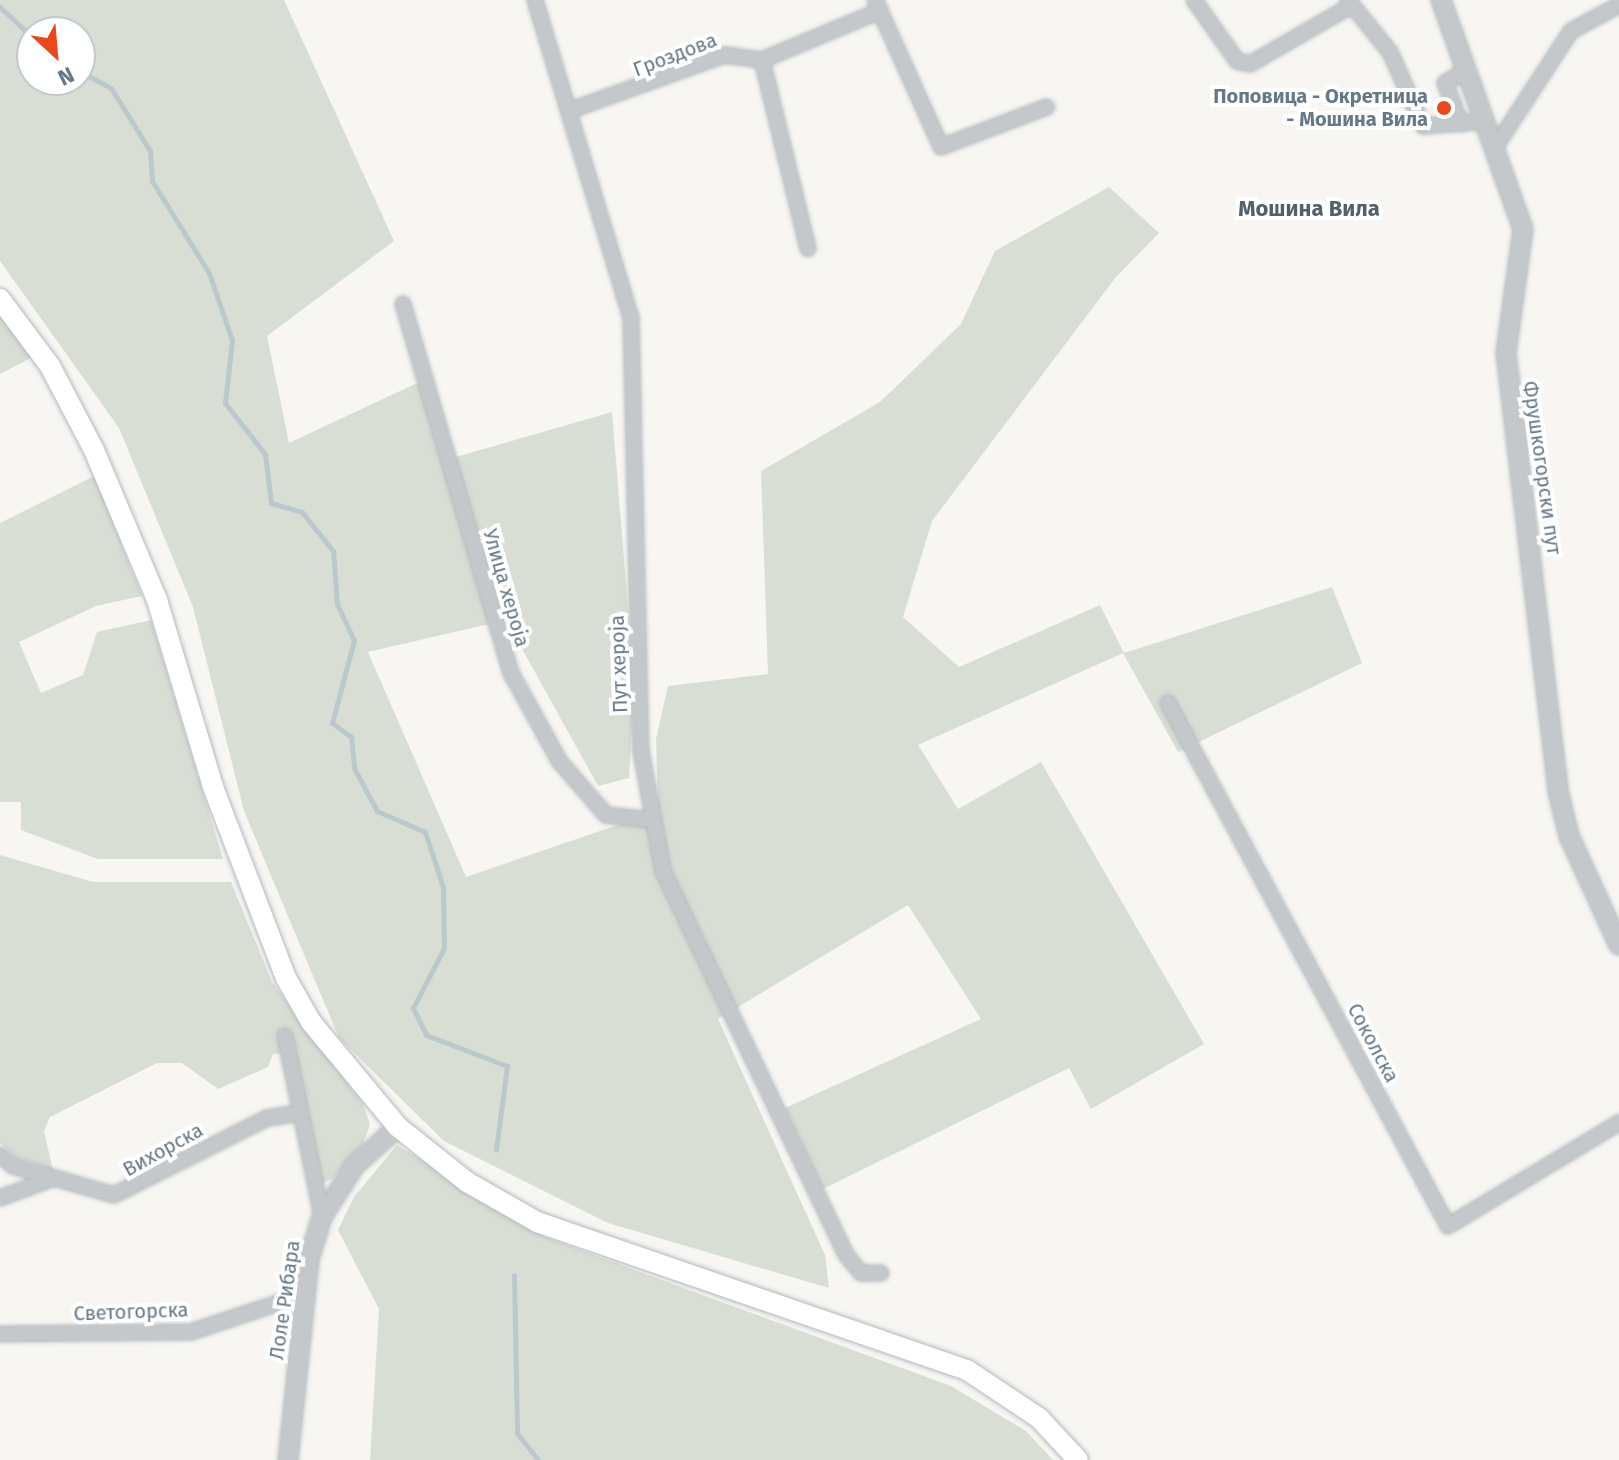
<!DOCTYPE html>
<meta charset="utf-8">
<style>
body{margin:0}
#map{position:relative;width:1619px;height:1460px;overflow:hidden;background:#f7f6f3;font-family:"Fira Sans",sans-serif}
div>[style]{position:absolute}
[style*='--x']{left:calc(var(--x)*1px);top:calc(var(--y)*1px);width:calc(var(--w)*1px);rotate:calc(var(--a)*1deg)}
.green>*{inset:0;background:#d8ded4}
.stream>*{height:5px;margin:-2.5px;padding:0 2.5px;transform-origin:2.5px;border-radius:2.5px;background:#bbc8cc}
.roads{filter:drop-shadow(0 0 2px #b4babe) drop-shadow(0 0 2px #b4babe)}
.minor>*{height:14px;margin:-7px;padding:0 7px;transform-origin:7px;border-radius:7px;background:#c4c8cb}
.tertiary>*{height:18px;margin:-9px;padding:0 9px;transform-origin:9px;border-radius:9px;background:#c4c8cb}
.secondary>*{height:20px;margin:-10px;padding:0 10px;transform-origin:10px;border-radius:10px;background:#fff}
.dots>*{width:22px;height:22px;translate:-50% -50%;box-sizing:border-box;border:4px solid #fff;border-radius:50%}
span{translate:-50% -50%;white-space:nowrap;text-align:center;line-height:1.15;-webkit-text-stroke:8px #fff;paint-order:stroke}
.street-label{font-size:20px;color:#647886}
.poi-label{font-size:20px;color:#647886;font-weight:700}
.right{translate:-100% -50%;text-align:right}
.neighbourhood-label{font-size:22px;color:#52606a;font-weight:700}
.north{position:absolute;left:16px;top:16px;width:80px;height:80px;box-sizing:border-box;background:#fff;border:2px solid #c1c9cf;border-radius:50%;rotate:154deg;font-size:22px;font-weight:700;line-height:32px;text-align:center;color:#647886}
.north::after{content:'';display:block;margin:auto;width:28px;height:36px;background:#ec471d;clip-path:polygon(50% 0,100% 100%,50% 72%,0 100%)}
</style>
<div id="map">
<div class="green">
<i style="clip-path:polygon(evenodd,0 0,284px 0,394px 241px,267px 336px,289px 443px,430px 377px,449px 459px,612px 412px,634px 682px,629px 778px,598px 786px,506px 620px,368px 652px,466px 877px,658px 811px,656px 739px,668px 686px,768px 674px,761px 471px,880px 402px,961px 324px,995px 251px,1109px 187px,1159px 233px,1116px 277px,932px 521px,903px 617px,959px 667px,1100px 605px,1124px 653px,1332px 587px,1362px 663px,1178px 752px,1123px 653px,918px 745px,958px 809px,1041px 762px,1204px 1044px,1091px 1109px,1069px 1068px,823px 1189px,785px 1108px,981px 1019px,908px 905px,718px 1019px,825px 1255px,829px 1288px,608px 1223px,444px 1141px,339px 1038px,244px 811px,193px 607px,119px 428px,0 261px,0 0,32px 32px,80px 32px,80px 80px,32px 80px,32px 32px)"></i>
<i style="clip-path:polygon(0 316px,31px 358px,0 374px)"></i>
<i style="clip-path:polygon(94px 476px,142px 596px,96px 606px,19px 642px,41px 693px,83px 675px,97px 632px,151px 620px,223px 859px,98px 859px,21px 830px,21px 802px,0 802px,0 523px)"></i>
<i style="clip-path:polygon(0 855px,93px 882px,231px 882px,272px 982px,363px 1104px,370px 1124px,364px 1142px,332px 1179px,322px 1183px,290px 1053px,273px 1054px,268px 1067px,218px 1089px,182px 1063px,157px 1063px,50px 1117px,44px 1131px,53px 1170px,17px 1158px,0 1143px)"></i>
<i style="clip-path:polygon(397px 1145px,550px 1239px,951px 1386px,1026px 1431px,1053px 1460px,370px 1460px,379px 1309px,338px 1230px,354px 1197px)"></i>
</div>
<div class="stream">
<i style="--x:0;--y:7;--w:44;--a:43.2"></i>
<i style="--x:80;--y:71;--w:35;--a:29"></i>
<i style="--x:111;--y:88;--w:74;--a:58.2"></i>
<i style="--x:150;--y:151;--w:30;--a:86"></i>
<i style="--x:152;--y:181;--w:108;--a:58.2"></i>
<i style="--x:209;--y:273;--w:71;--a:71.1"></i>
<i style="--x:232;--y:340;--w:63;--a:96.3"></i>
<i style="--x:225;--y:403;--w:65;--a:51.9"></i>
<i style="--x:265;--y:454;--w:49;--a:83"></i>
<i style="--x:271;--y:503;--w:32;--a:16"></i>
<i style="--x:302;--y:512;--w:50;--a:51.5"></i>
<i style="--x:333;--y:551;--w:53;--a:85.7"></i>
<i style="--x:337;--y:604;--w:40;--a:65"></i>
<i style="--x:354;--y:640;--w:86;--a:104.8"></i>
<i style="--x:332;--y:723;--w:24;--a:36"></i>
<i style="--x:351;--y:737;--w:31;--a:84"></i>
<i style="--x:354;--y:768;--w:49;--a:61.9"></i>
<i style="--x:377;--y:811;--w:52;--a:23.6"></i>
<i style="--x:425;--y:832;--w:58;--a:71.9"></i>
<i style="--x:443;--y:887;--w:61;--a:89.1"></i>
<i style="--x:444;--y:948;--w:68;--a:117.3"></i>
<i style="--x:413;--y:1008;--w:30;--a:64"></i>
<i style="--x:426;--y:1035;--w:87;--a:20.9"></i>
<i style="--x:507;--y:1066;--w:84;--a:97.5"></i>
<i style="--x:514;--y:1275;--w:158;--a:88.9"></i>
<i style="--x:517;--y:1433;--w:34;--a:52"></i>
</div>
<div class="roads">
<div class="minor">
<i style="--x:535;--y:0;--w:331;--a:73.2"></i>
<i style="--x:631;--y:317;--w:434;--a:88.7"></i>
<i style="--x:641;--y:751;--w:122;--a:79.6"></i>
<i style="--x:663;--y:871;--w:425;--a:64.5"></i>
<i style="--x:846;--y:1255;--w:23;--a:50"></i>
<i style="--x:861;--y:1273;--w:20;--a:0"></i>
<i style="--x:1194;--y:0;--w:75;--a:54.8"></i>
<i style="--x:1237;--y:61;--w:13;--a:13"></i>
<i style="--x:1250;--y:64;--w:118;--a:-30"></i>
<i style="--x:1348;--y:0;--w:67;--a:51.1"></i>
<i style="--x:1390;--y:52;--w:81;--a:66"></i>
<i style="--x:1423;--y:126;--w:63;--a:-4.5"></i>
<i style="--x:880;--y:11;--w:149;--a:65.8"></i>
<i style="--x:941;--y:147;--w:113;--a:-20.7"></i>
<i style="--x:762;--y:60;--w:194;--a:76.3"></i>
<i style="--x:571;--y:110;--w:164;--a:-19.7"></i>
<i style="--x:725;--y:55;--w:37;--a:8"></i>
<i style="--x:762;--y:60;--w:128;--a:-22.6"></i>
<i style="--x:880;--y:11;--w:12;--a:-114"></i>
<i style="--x:1461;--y:124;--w:44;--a:-111.3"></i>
<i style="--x:1445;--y:83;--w:26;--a:-31"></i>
<i style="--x:1496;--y:146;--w:137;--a:-56.9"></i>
<i style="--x:1571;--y:31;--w:55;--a:-28.4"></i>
<i style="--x:403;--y:304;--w:384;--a:73.7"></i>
<i style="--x:511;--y:673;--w:102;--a:61.2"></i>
<i style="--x:560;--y:762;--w:70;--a:49"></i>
<i style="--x:606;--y:815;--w:45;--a:6.3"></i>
<i style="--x:1168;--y:703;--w:593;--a:61.84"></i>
<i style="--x:1448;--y:1226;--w:200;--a:-31.1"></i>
<i style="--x:285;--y:1036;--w:185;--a:78.4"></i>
<i style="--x:0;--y:1155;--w:17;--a:40"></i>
<i style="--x:13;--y:1166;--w:105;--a:16"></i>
<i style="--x:114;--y:1195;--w:171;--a:-26.7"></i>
<i style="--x:267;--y:1118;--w:32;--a:-9"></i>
<i style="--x:0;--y:1198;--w:54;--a:-20.4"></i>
<i style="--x:0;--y:1334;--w:191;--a:-0.6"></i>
<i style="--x:191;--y:1332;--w:120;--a:-18.4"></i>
</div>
<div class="tertiary">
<i style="--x:1441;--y:0;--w:243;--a:70.3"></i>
<i style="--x:1523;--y:229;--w:125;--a:97.8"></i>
<i style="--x:1506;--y:353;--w:441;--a:83.2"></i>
<i style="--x:1558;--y:791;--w:46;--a:76.3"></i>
<i style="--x:1569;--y:836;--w:120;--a:65.4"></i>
<i style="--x:288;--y:1460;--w:202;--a:-84"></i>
<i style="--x:309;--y:1259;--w:44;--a:-72.8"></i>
<i style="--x:322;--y:1217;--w:62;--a:-57.6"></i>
<i style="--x:355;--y:1165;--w:57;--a:-41.5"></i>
</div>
<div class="secondary">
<i style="--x:0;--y:299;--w:84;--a:53.3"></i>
<i style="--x:50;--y:366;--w:95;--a:62.4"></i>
<i style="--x:94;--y:450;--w:163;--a:67.2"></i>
<i style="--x:157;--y:600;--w:195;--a:73.3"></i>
<i style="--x:213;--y:787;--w:204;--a:69.1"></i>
<i style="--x:286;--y:978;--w:51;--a:60.4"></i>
<i style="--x:311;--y:1022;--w:136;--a:50.4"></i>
<i style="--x:398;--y:1127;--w:88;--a:38.6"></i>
<i style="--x:467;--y:1182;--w:81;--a:29.7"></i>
<i style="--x:537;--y:1222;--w:455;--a:19"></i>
<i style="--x:967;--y:1370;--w:87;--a:33.7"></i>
<i style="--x:1039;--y:1418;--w:57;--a:47.1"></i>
</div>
</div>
<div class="dots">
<i style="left:1444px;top:108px;background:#ec471d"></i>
</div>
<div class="street-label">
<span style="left:675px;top:55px;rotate:-21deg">Гроздова</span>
<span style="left:1542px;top:468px;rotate:82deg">Фрушкогорски пут</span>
<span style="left:506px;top:588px;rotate:74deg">Улица хероја</span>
<span style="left:619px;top:664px;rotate:-92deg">Пут хероја</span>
<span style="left:1373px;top:1043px;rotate:62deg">Соколска</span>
<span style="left:163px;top:1150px;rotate:-29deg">Вихорска</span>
<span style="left:285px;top:1300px;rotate:-82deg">Лоле Рибара</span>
<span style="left:131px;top:1312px;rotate:-2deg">Светогорска</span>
</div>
<div class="poi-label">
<span class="right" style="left:1428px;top:108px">Поповица - Окретница<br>- Мошина Вила</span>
</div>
<div class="neighbourhood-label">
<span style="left:1309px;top:209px">Мошина Вила</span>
</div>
<div class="north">N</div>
</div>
